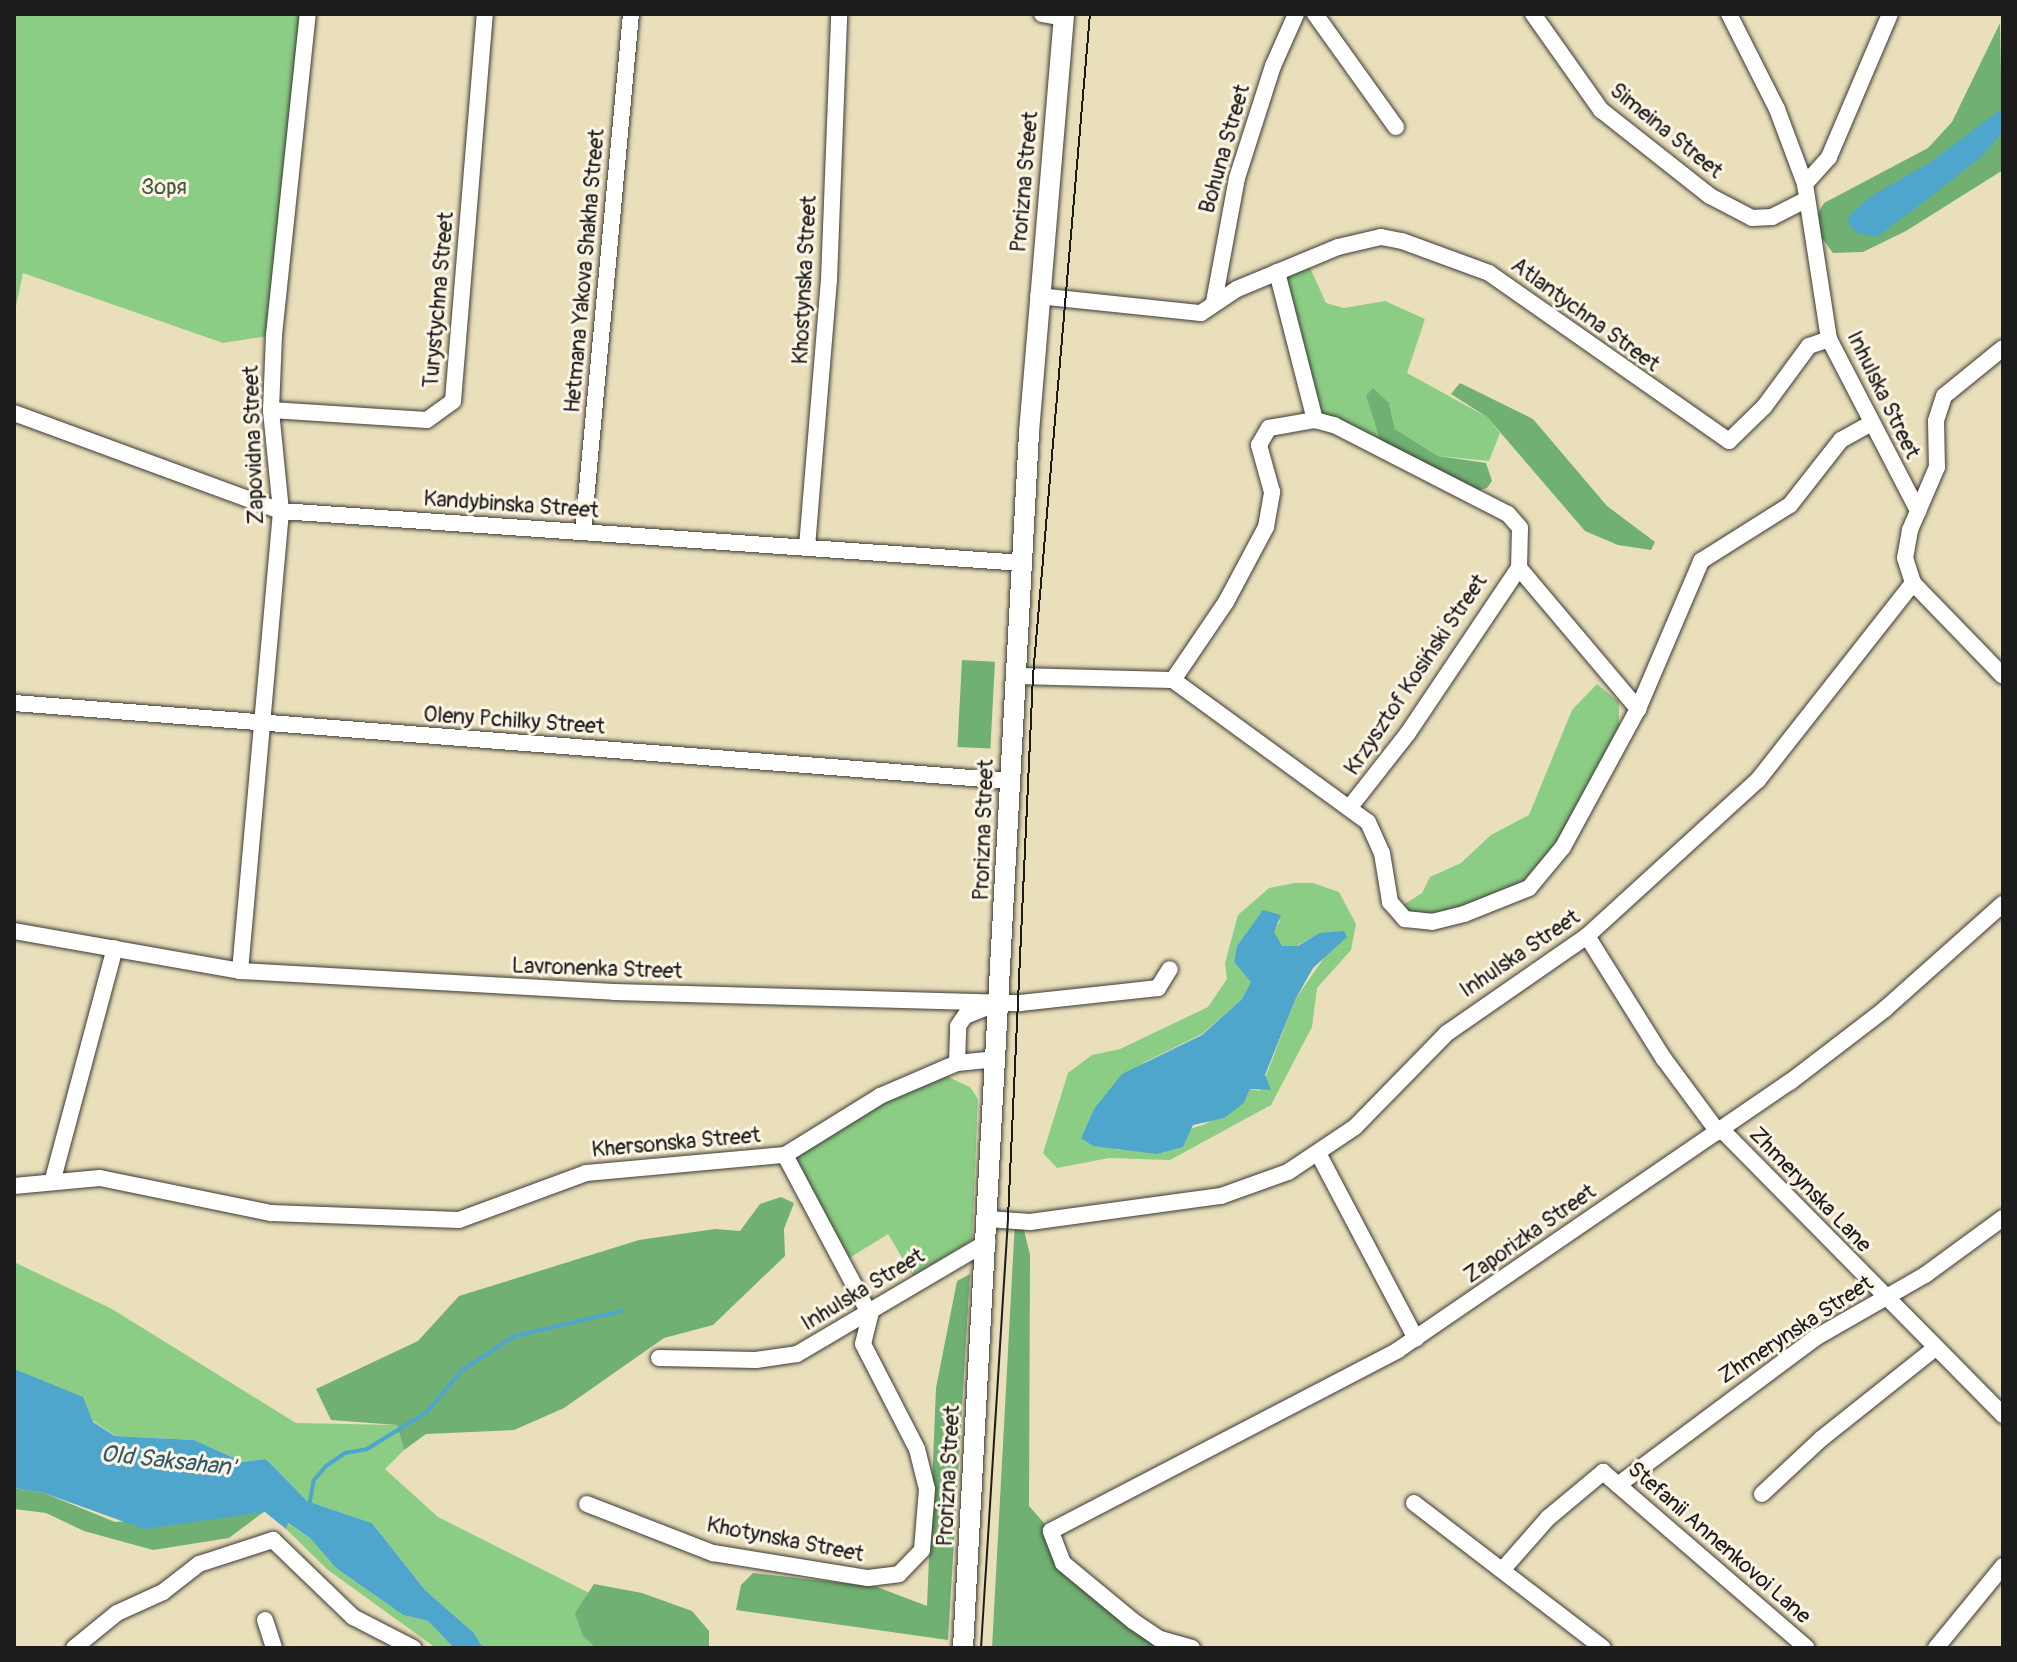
<!DOCTYPE html>
<meta charset="utf-8">
<style>
body{margin:0}
#map{position:relative;width:2017px;height:1662px;overflow:hidden;background:#eadfbb;font-family:Pangolin,sans-serif}
div>[style]{position:absolute}
[style*='--x']{left:calc(var(--x)*1px);top:calc(var(--y)*1px);width:calc(var(--w)*1px);rotate:calc(var(--a)*1deg)}
.green>*{inset:0;background:#8bcd85}
.forest>*{inset:0;background:#70b072;transform-origin:0 0}
.water>*{inset:0;background:#4fa6cc}
.stream>*{height:4px;margin:-2px;padding:0 2px;transform-origin:2px;border-radius:2px;background:#4fa6cc}
.roads{filter:drop-shadow(0 0 2px #3b3934) drop-shadow(0 0 2px #3b3934)}
.minor>*{height:16px;margin:-8px;padding:0 8px;transform-origin:8px;border-radius:8px;background:#fff}
.major>*{height:20px;margin:-10px;padding:0 10px;transform-origin:10px;border-radius:10px;background:#fff}
.tram>*{height:2px;margin:-1px;padding:0 1px;transform-origin:1px;border-radius:1px;background:#1c1c1c}
span{translate:-50% -50%;white-space:nowrap;text-align:center;line-height:1.15;-webkit-text-stroke:6px #fcf5e5;paint-order:stroke}
.street-label{font-size:22px;color:#1c1c1c}
.park-label{font-size:22px;color:#435a41}
.water-label{font-size:24px;color:#335a6b;font-style:italic}
.frame{position:absolute;inset:0;border:16px solid #1c1c1c;pointer-events:none}
</style>
<div id="map">
<div class="green">
<i style="clip-path:polygon(14px 14px,308px 14px,274px 335px,223px 343px,23px 273px,14px 316px)"></i>
<i style="clip-path:polygon(1307px 261px,1326px 303px,1344px 308px,1385px 301px,1425px 319px,1407px 373px,1487px 417px,1500px 433px,1489px 461px,1438px 456px,1395px 429px,1389px 403px,1366px 396px,1383px 450px,1315px 420px,1277px 272px)"></i>
<i style="clip-path:polygon(1597px 684px,1619px 702px,1619px 726px,1563px 834px,1524px 884px,1439px 918px,1410px 916px,1403px 905px,1422px 893px,1430px 877px,1461px 863px,1491px 835px,1529px 815px,1572px 710px)"></i>
<i style="clip-path:polygon(evenodd,1295px 883px,1313px 883px,1339px 892px,1356px 924px,1351px 950px,1317px 988px,1312px 1027px,1271px 1105px,1170px 1160px,1109px 1158px,1057px 1168px,1043px 1153px,1068px 1073px,1092px 1055px,1120px 1049px,1208px 1007px,1227px 979px,1225px 963px,1238px 915px,1269px 888px,1295px 883px,1263px 911px,1280px 921px,1273px 932px,1282px 946px,1297px 946px,1319px 933px,1324px 958px,1296px 998px,1260px 1091px,1250px 1089px,1244px 1103px,1203px 1125px,1119px 1150px,1081px 1138px,1094px 1109px,1143px 1063px,1202px 1034px,1242px 999px,1252px 982px,1234px 962px,1237px 946px,1263px 911px)"></i>
<i style="clip-path:polygon(939px 1073px,970px 1087px,978px 1099px,972px 1240px,913px 1276px,888px 1234px,843px 1262px,785px 1155px)"></i>
<i style="clip-path:polygon(14px 1262px,112px 1309px,296px 1423px,397px 1425px,404px 1450px,385px 1469px,438px 1517px,699px 1648px,483px 1648px,474px 1633px,425px 1590px,372px 1523px,307px 1501px,266px 1459px,243px 1462px,194px 1440px,116px 1436px,14px 1369px)"></i>
<i style="clip-path:polygon(287px 1523px,310px 1538px,336px 1568px,403px 1615px,428px 1621px,454px 1648px,436px 1648px,328px 1570px,286px 1529px)"></i>
</div>
<div class="forest">
<i style="clip-path:polygon(2000px 23px,2003px 170px,1906px 231px,1863px 252px,1833px 253px,1822px 238px,1818px 213px,1824px 203px,1928px 148px,1952px 122px)"></i>
<i style="clip-path:polygon(1460px 383px,1533px 419px,1607px 506px,1655px 542px,1651px 550px,1618px 545px,1585px 531px,1487px 417px,1451px 394px)"></i>
<i style="clip-path:polygon(1373px 388px,1389px 403px,1395px 429px,1438px 456px,1486px 463px,1492px 481px,1487px 488px,1464px 494px,1383px 450px,1366px 396px)"></i>
<i style="left:962px;top:660px;width:33px;height:87px;rotate:3deg"></i>
<i style="clip-path:polygon(781px 1197px,794px 1203px,784px 1229px,785px 1256px,713px 1325px,664px 1338px,564px 1408px,514px 1430px,426px 1434px,404px 1450px,397px 1425px,331px 1420px,316px 1389px,418px 1341px,459px 1296px,639px 1240px,715px 1229px,740px 1231px,760px 1204px)"></i>
<i style="clip-path:polygon(1015px 1221px,1022px 1222px,1030px 1255px,1029px 1506px,1051px 1531px,1063px 1563px,1158px 1638px,1158px 1648px,992px 1648px)"></i>
<i style="clip-path:polygon(970px 1274px,948px 1640px,736px 1610px,741px 1585px,753px 1573px,877px 1587px,927px 1606px,936px 1388px,957px 1281px)"></i>
<i style="clip-path:polygon(14px 1488px,44px 1493px,115px 1522px,265px 1511px,229px 1538px,153px 1550px,84px 1531px,46px 1513px,14px 1509px)"></i>
<i style="clip-path:polygon(594px 1584px,642px 1593px,692px 1611px,709px 1631px,709px 1648px,596px 1648px,583px 1636px,575px 1613px)"></i>
</div>
<div class="water">
<i style="clip-path:polygon(1997px 112px,2003px 113px,2002px 133px,1981px 157px,1930px 197px,1877px 237px,1857px 233px,1849px 224px,1848px 217px,1871px 196px,1931px 162px)"></i>
<i style="clip-path:polygon(1263px 910px,1281px 915px,1274px 932px,1282px 946px,1298px 946px,1319px 933px,1344px 931px,1347px 937px,1313px 968px,1296px 998px,1265px 1075px,1271px 1090px,1250px 1089px,1244px 1103px,1224px 1118px,1193px 1125px,1183px 1147px,1157px 1154px,1093px 1146px,1081px 1138px,1094px 1109px,1122px 1074px,1202px 1035px,1242px 999px,1251px 982px,1234px 962px,1237px 946px)"></i>
<i style="clip-path:polygon(14px 1369px,83px 1397px,93px 1422px,115px 1436px,194px 1440px,243px 1462px,266px 1459px,307px 1501px,372px 1523px,425px 1590px,474px 1633px,483px 1648px,454px 1648px,428px 1621px,403px 1615px,336px 1568px,310px 1538px,288px 1523px,286px 1529px,265px 1512px,144px 1529px,44px 1493px,14px 1488px)"></i>
</div>
<div class="stream">
<i style="--x:309;--y:1507;--w:27;--a:-80"></i>
<i style="--x:314;--y:1480;--w:18;--a:-49"></i>
<i style="--x:326;--y:1466;--w:23;--a:-34"></i>
<i style="--x:345;--y:1453;--w:22;--a:-10"></i>
<i style="--x:367;--y:1449;--w:70;--a:-31.7"></i>
<i style="--x:427;--y:1412;--w:55;--a:-50.2"></i>
<i style="--x:462;--y:1370;--w:63;--a:-32.7"></i>
<i style="--x:515;--y:1336;--w:110;--a:-13.2"></i>
</div>
<div class="roads">
<div class="minor">
<i style="--x:1042;--y:14;--w:22;--a:10"></i>
<i style="--x:1315;--y:14;--w:139;--a:54.4"></i>
<i style="--x:1533;--y:14;--w:118;--a:54.7"></i>
<i style="--x:1601;--y:110;--w:139;--a:38.3"></i>
<i style="--x:1710;--y:196;--w:47;--a:27.6"></i>
<i style="--x:1752;--y:218;--w:20;--a:-3"></i>
<i style="--x:1772;--y:217;--w:39;--a:-27"></i>
<i style="--x:1729;--y:14;--w:106;--a:63.2"></i>
<i style="--x:1777;--y:109;--w:80;--a:69.5"></i>
<i style="--x:1805;--y:184;--w:157;--a:81.2"></i>
<i style="--x:1829;--y:339;--w:194;--a:62.6"></i>
<i style="--x:1805;--y:184;--w:36;--a:-48"></i>
<i style="--x:1829;--y:157;--w:155;--a:-66.9"></i>
<i style="--x:1277;--y:272;--w:153;--a:75.6"></i>
<i style="--x:1038;--y:296;--w:164;--a:6"></i>
<i style="--x:1201;--y:313;--w:43;--a:-33.7"></i>
<i style="--x:1237;--y:289;--w:109;--a:-22.6"></i>
<i style="--x:1338;--y:247;--w:44;--a:-13.1"></i>
<i style="--x:1381;--y:237;--w:21;--a:11"></i>
<i style="--x:1402;--y:241;--w:93;--a:20.2"></i>
<i style="--x:1489;--y:273;--w:293;--a:35"></i>
<i style="--x:1729;--y:441;--w:49;--a:-44.2"></i>
<i style="--x:1764;--y:407;--w:76;--a:-53.6"></i>
<i style="--x:1809;--y:346;--w:21;--a:-19"></i>
<i style="--x:1214;--y:302;--w:126;--a:-79.5"></i>
<i style="--x:1237;--y:178;--w:118;--a:-72.2"></i>
<i style="--x:1273;--y:66;--w:57;--a:-66.1"></i>
<i style="--x:2003;--y:348;--w:76;--a:140.9"></i>
<i style="--x:1944;--y:396;--w:26;--a:108"></i>
<i style="--x:1936;--y:421;--w:46;--a:88.8"></i>
<i style="--x:1937;--y:467;--w:69;--a:113.2"></i>
<i style="--x:1910;--y:530;--w:28;--a:100"></i>
<i style="--x:1905;--y:558;--w:26;--a:72"></i>
<i style="--x:1913;--y:583;--w:129;--a:45.9"></i>
<i style="--x:271;--y:410;--w:156;--a:3.7"></i>
<i style="--x:427;--y:420;--w:32;--a:-36"></i>
<i style="--x:453;--y:401;--w:388;--a:-85.3"></i>
<i style="--x:14;--y:413;--w:284;--a:20.2"></i>
<i style="--x:281;--y:511;--w:743;--a:4.01"></i>
<i style="--x:583;--y:532;--w:520;--a:-84.71"></i>
<i style="--x:807;--y:547;--w:268;--a:-85.3"></i>
<i style="--x:829;--y:280;--w:266;--a:-87.8"></i>
<i style="--x:1016;--y:676;--w:157;--a:1.5"></i>
<i style="--x:1173;--y:680;--w:241;--a:36.1"></i>
<i style="--x:1368;--y:822;--w:34;--a:66"></i>
<i style="--x:1382;--y:853;--w:50;--a:80.7"></i>
<i style="--x:1390;--y:902;--w:23;--a:49"></i>
<i style="--x:1405;--y:919;--w:27;--a:6"></i>
<i style="--x:1432;--y:922;--w:33;--a:-14"></i>
<i style="--x:1464;--y:914;--w:70;--a:-21.8"></i>
<i style="--x:1529;--y:888;--w:53;--a:-50.3"></i>
<i style="--x:1563;--y:847;--w:157;--a:-61.5"></i>
<i style="--x:1638;--y:709;--w:161;--a:-66.9"></i>
<i style="--x:1701;--y:561;--w:105;--a:-32.2"></i>
<i style="--x:1790;--y:505;--w:83;--a:-51.9"></i>
<i style="--x:1841;--y:440;--w:35;--a:-29"></i>
<i style="--x:1173;--y:680;--w:94;--a:-55.8"></i>
<i style="--x:1226;--y:602;--w:85;--a:-61.9"></i>
<i style="--x:1266;--y:527;--w:36;--a:-80"></i>
<i style="--x:1272;--y:492;--w:49;--a:-105.5"></i>
<i style="--x:1259;--y:445;--w:20;--a:-60"></i>
<i style="--x:1269;--y:428;--w:47;--a:-9.9"></i>
<i style="--x:1315;--y:420;--w:20;--a:15"></i>
<i style="--x:1334;--y:425;--w:195;--a:27.1"></i>
<i style="--x:1508;--y:514;--w:18;--a:49"></i>
<i style="--x:1520;--y:528;--w:40;--a:91.4"></i>
<i style="--x:14;--y:703;--w:999;--a:4.48"></i>
<i style="--x:1350;--y:807;--w:94;--a:-51.9"></i>
<i style="--x:1408;--y:733;--w:199;--a:-56.1"></i>
<i style="--x:1519;--y:568;--w:185;--a:49.8"></i>
<i style="--x:14;--y:931;--w:230;--a:10"></i>
<i style="--x:240;--y:971;--w:375;--a:3.2"></i>
<i style="--x:614;--y:992;--w:406;--a:1.6"></i>
<i style="--x:1020;--y:1003;--w:139;--a:-6.2"></i>
<i style="--x:1158;--y:988;--w:22;--a:-58"></i>
<i style="--x:1587;--y:936;--w:145;--a:58"></i>
<i style="--x:1664;--y:1059;--w:91;--a:53.5"></i>
<i style="--x:240;--y:971;--w:462;--a:-84.9"></i>
<i style="--x:281;--y:511;--w:101;--a:-95.7"></i>
<i style="--x:271;--y:410;--w:75;--a:-87.7"></i>
<i style="--x:274;--y:335;--w:323;--a:-84"></i>
<i style="--x:957;--y:1063;--w:40;--a:-5.7"></i>
<i style="--x:1721;--y:1129;--w:402;--a:45.4"></i>
<i style="--x:1318;--y:1153;--w:210;--a:62.2"></i>
<i style="--x:53;--y:1179;--w:239;--a:-75"></i>
<i style="--x:14;--y:1186;--w:86;--a:-5.3"></i>
<i style="--x:100;--y:1178;--w:175;--a:11.6"></i>
<i style="--x:271;--y:1213;--w:188;--a:2.1"></i>
<i style="--x:459;--y:1220;--w:135;--a:-20.3"></i>
<i style="--x:586;--y:1173;--w:200;--a:-5.2"></i>
<i style="--x:785;--y:1155;--w:112;--a:-31.8"></i>
<i style="--x:880;--y:1096;--w:84;--a:-23.2"></i>
<i style="--x:957;--y:1063;--w:37;--a:-88"></i>
<i style="--x:958;--y:1026;--w:12;--a:-55"></i>
<i style="--x:965;--y:1016;--w:24;--a:-22"></i>
<i style="--x:988;--y:1219;--w:42;--a:4.1"></i>
<i style="--x:1030;--y:1222;--w:193;--a:-7.8"></i>
<i style="--x:1221;--y:1196;--w:71;--a:-19.7"></i>
<i style="--x:1288;--y:1172;--w:81;--a:-33.9"></i>
<i style="--x:1355;--y:1127;--w:132;--a:-45.6"></i>
<i style="--x:1447;--y:1033;--w:170;--a:-34.7"></i>
<i style="--x:1587;--y:936;--w:231;--a:-42.4"></i>
<i style="--x:1758;--y:780;--w:251;--a:-51.8"></i>
<i style="--x:659;--y:1358;--w:97;--a:1.2"></i>
<i style="--x:756;--y:1360;--w:41;--a:-8.3"></i>
<i style="--x:797;--y:1354;--w:221;--a:-30.5"></i>
<i style="--x:1618;--y:1485;--w:246;--a:-36.7"></i>
<i style="--x:1815;--y:1338;--w:127;--a:-29.8"></i>
<i style="--x:1925;--y:1275;--w:97;--a:-36.2"></i>
<i style="--x:1762;--y:1494;--w:81;--a:-43"></i>
<i style="--x:1821;--y:1439;--w:144;--a:-38.5"></i>
<i style="--x:1414;--y:1503;--w:238;--a:37.5"></i>
<i style="--x:587;--y:1504;--w:135;--a:21.3"></i>
<i style="--x:713;--y:1553;--w:157;--a:9.2"></i>
<i style="--x:868;--y:1578;--w:31;--a:-7"></i>
<i style="--x:899;--y:1574;--w:33;--a:-46"></i>
<i style="--x:922;--y:1550;--w:61;--a:-85.3"></i>
<i style="--x:927;--y:1489;--w:41;--a:-104"></i>
<i style="--x:917;--y:1449;--w:118;--a:-117.2"></i>
<i style="--x:863;--y:1344;--w:30;--a:-76"></i>
<i style="--x:870;--y:1315;--w:181;--a:-118"></i>
<i style="--x:1504;--y:1568;--w:67;--a:-48.7"></i>
<i style="--x:1548;--y:1518;--w:72;--a:-39.9"></i>
<i style="--x:1603;--y:1472;--w:269;--a:40.8"></i>
<i style="--x:265;--y:1620;--w:29;--a:72"></i>
<i style="--x:74;--y:1648;--w:55;--a:-39.1"></i>
<i style="--x:117;--y:1613;--w:51;--a:-24.5"></i>
<i style="--x:163;--y:1592;--w:46;--a:-37.9"></i>
<i style="--x:199;--y:1564;--w:78;--a:-18"></i>
<i style="--x:273;--y:1540;--w:111;--a:43.9"></i>
<i style="--x:353;--y:1617;--w:68;--a:27.3"></i>
<i style="--x:1192;--y:1648;--w:35;--a:-164"></i>
<i style="--x:1158;--y:1638;--w:30;--a:-146"></i>
<i style="--x:1133;--y:1621;--w:91;--a:-140.4"></i>
<i style="--x:1063;--y:1563;--w:34;--a:-111"></i>
<i style="--x:1051;--y:1531;--w:391;--a:-27.5"></i>
<i style="--x:1398;--y:1350;--w:475;--a:-34.4"></i>
<i style="--x:1790;--y:1082;--w:120;--a:-37.5"></i>
<i style="--x:1885;--y:1009;--w:158;--a:-41.7"></i>
<i style="--x:1936;--y:1648;--w:106;--a:-50.7"></i>
</div>
<div class="major">
<i style="--x:963;--y:1648;--w:1218;--a:-86.89"></i>
<i style="--x:1029;--y:432;--w:419;--a:-85.2"></i>
</div>
</div>
<div class="tram">
<i style="--x:981;--y:1648;--w:431;--a:-86.4"></i>
<i style="--x:1008;--y:1218;--w:543;--a:-87.36"></i>
<i style="--x:1033;--y:676;--w:664;--a:-85.08"></i>
</div>
<div class="street-label">
<span style="left:1666px;top:131px;rotate:39deg">Simeina Street</span>
<span style="left:1225px;top:149px;rotate:-74deg">Bohuna Street</span>
<span style="left:1025px;top:182px;rotate:-85deg">Prorizna Street</span>
<span style="left:585px;top:271px;rotate:-85deg">Hetmana Yakova Shakha Street</span>
<span style="left:805px;top:280px;rotate:-87deg">Khostynska Street</span>
<span style="left:439px;top:300px;rotate:-85deg">Turystychna Street</span>
<span style="left:1585px;top:315px;rotate:36deg">Atlantychna Street</span>
<span style="left:1883px;top:395px;rotate:64deg">Inhulska Street</span>
<span style="left:254px;top:445px;rotate:-92deg">Zapovidna Street</span>
<span style="left:511px;top:505px;rotate:4deg">Kandybinska Street</span>
<span style="left:1416px;top:675px;rotate:-56deg">Krzysztof Kosiński Street</span>
<span style="left:514px;top:721px;rotate:4deg">Oleny Pchilky Street</span>
<span style="left:984px;top:830px;rotate:-88deg">Prorizna Street</span>
<span style="left:1520px;top:954px;rotate:-34deg">Inhulska Street</span>
<span style="left:597px;top:969px;rotate:2deg">Lavronenka Street</span>
<span style="left:676px;top:1143px;rotate:-5deg">Khersonska Street</span>
<span style="left:1810px;top:1190px;rotate:46deg">Zhmerynska Lane</span>
<span style="left:1530px;top:1234px;rotate:-35deg">Zaporizka Street</span>
<span style="left:863px;top:1290px;rotate:-31deg">Inhulska Street</span>
<span style="left:1796px;top:1330px;rotate:-33deg">Zhmerynska Street</span>
<span style="left:949px;top:1476px;rotate:-87deg">Prorizna Street</span>
<span style="left:785px;top:1540px;rotate:11deg">Khotynska Street</span>
<span style="left:1719px;top:1543px;rotate:41deg">Stefanii Annenkovoi Lane</span>
</div>
<div class="park-label">
<span style="left:164px;top:188px">Зоря</span>
</div>
<div class="water-label">
<span style="left:168px;top:1461px;rotate:6deg">Old Saksahan'</span>
</div>
<div class="frame"></div>
</div>
